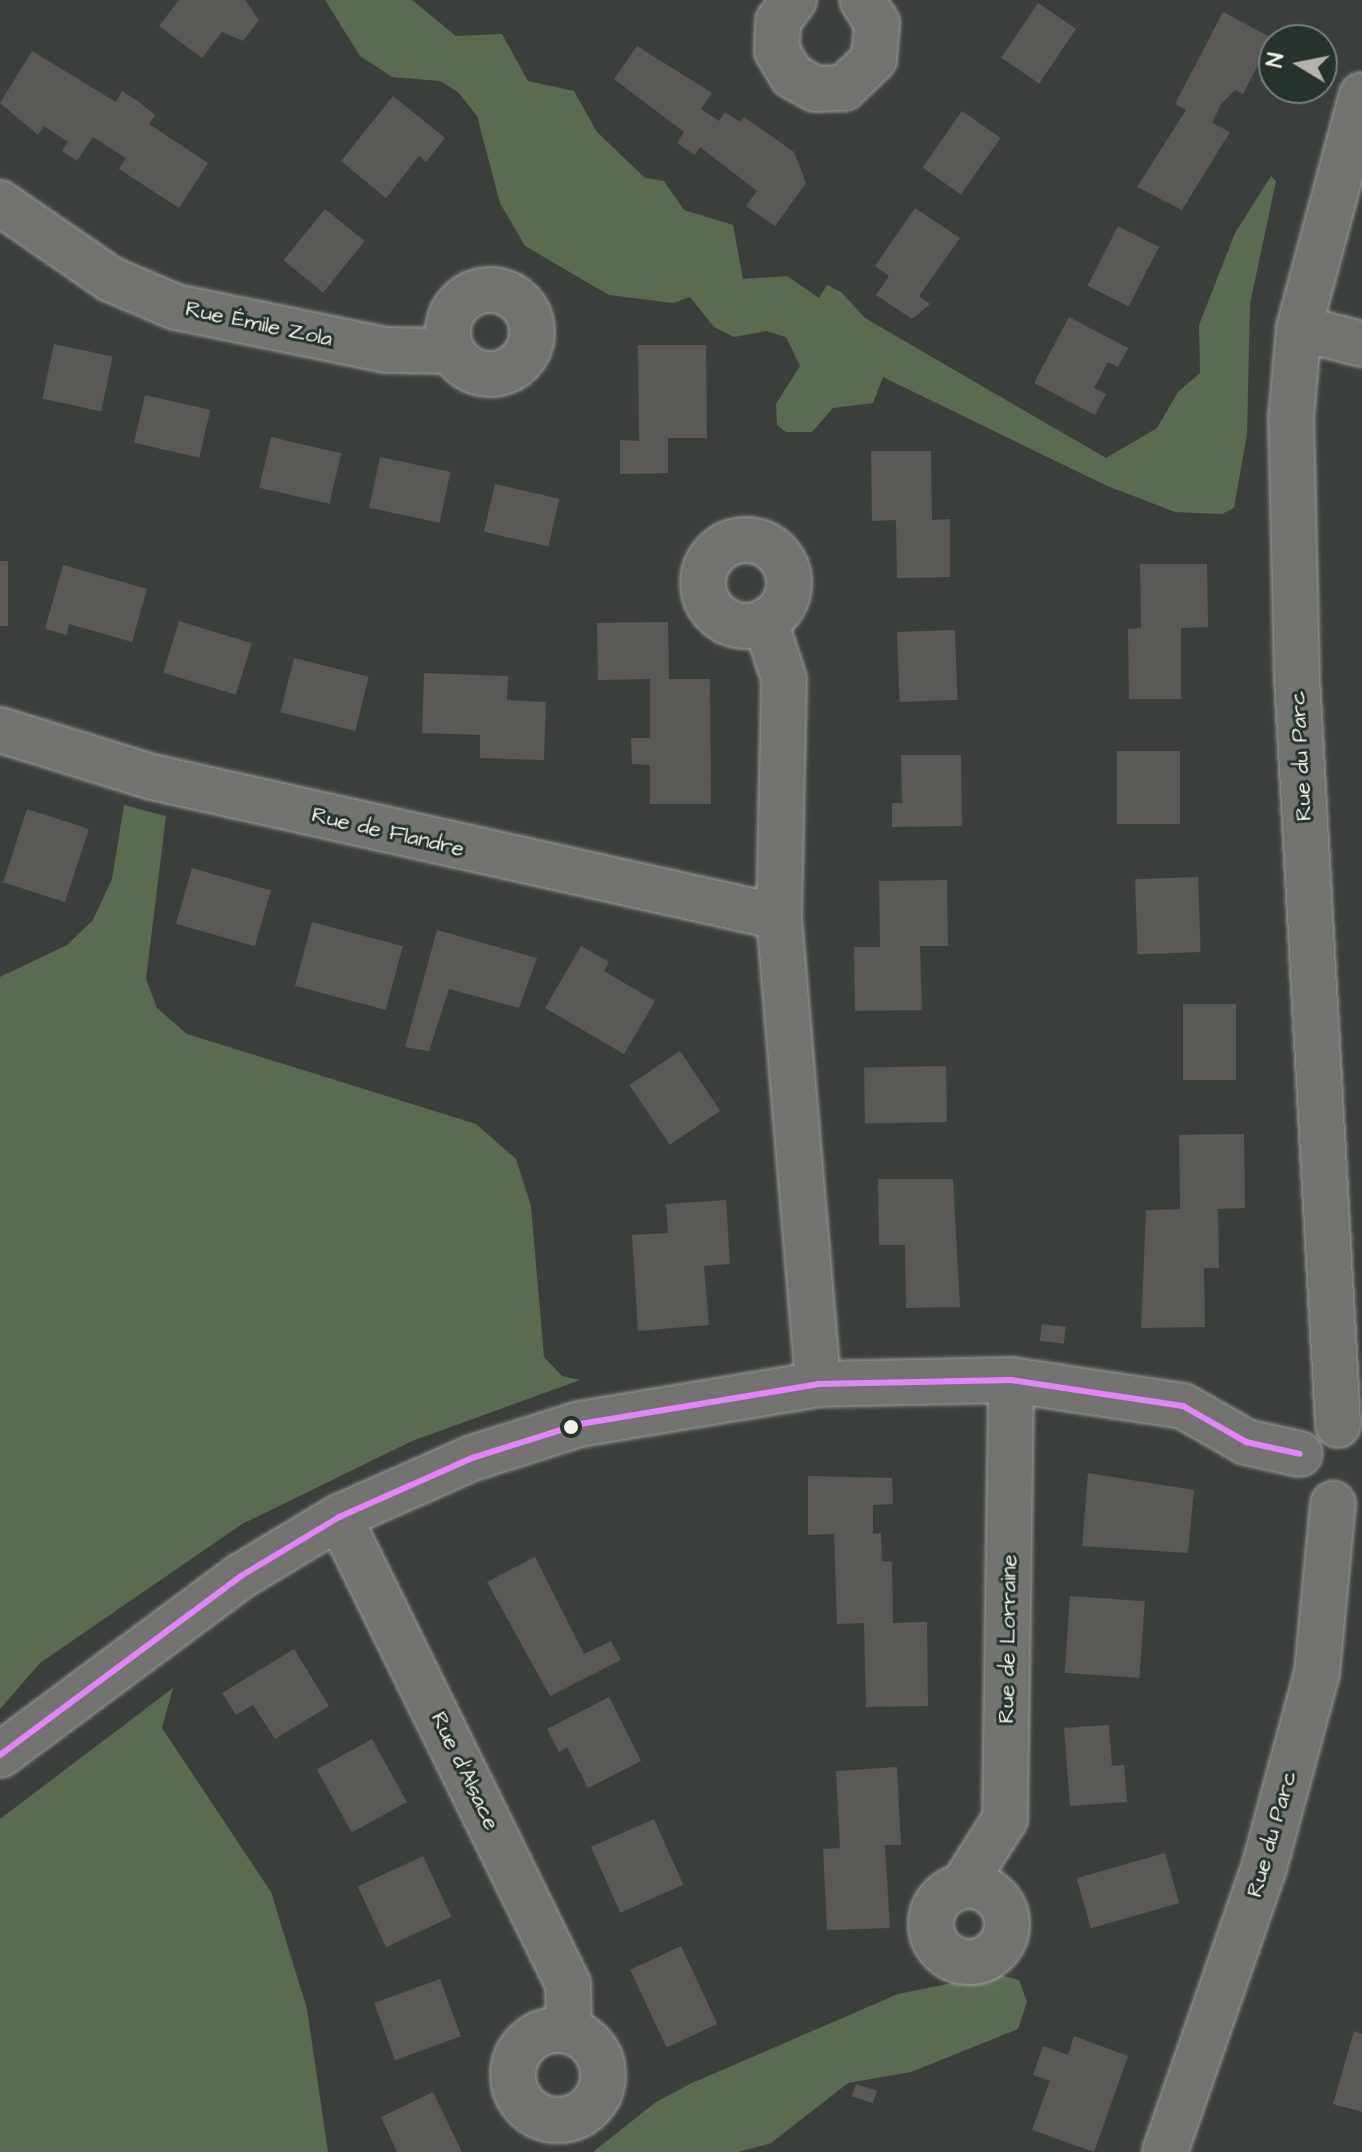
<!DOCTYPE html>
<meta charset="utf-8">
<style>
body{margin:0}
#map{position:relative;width:1362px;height:2152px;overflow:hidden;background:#3b3f3b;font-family:"Architects Daughter",sans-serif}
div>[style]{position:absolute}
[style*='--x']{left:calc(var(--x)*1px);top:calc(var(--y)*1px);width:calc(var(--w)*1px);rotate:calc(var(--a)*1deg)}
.green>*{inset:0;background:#5b6b51}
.building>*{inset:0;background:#5a5956;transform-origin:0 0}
.roads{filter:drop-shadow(0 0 2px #9fa09c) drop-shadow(0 0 2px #9fa09c)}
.minor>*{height:44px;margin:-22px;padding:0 22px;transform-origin:22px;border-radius:22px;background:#737470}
.minor>.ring{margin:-22px;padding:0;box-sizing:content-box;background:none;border:44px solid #737470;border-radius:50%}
.bus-1>*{height:6px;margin:-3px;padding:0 3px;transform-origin:3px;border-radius:3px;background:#e384fb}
.dots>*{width:22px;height:22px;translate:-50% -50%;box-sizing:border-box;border:4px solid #26332d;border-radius:50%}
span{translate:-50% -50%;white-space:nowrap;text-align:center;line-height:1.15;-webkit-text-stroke:6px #26332d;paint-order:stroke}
.street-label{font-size:22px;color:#f4f1e8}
.north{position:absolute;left:1258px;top:24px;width:80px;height:80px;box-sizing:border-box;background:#26332d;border:2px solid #787f78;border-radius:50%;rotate:280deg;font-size:22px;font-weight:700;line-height:32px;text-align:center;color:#f4f1e8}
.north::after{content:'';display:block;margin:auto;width:28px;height:36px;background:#b3b3ab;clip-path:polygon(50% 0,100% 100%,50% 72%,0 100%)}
</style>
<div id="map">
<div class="green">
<i style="clip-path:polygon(325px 0,412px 0,456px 36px,502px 34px,528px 81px,574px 91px,597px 132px,645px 178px,664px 181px,684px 210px,733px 225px,743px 279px,787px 276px,819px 298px,827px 285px,841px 292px,865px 318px,1106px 458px,1157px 428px,1178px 392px,1200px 373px,1199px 325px,1235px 233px,1271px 176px,1276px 181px,1250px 304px,1247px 434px,1234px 508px,1222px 514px,1175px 512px,1105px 485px,883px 377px,873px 403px,833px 408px,812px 432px,786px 432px,777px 425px,776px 404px,800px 366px,786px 337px,766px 331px,734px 337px,714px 327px,690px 297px,673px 303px,609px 295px,525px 246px,500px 203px,477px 116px,458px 92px,440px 81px,392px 77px,360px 56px)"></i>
<i style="clip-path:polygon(124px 805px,166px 816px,146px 979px,157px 1008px,187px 1034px,476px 1124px,516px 1159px,531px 1206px,544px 1357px,562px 1376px,580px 1380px,412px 1441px,242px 1524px,40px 1663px,0 1709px,0 977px,67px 945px,93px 920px,112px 879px)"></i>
<i style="clip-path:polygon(173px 1688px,162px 1728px,271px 1892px,307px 2009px,328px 2152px,0 2152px,0 1819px)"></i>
<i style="clip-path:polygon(996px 1974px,1019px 1980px,1027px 2002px,1018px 2029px,911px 2072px,848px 2083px,771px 2143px,738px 2152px,593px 2152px,656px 2102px,692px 2083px,898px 1994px)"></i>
</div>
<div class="building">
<i style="clip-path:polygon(179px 0,245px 0,259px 20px,243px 41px,222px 32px,202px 58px,159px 26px)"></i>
<i style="left:1038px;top:3px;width:46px;height:66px;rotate:34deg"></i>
<i style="clip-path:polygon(1223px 12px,1272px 38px,1243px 94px,1235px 90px,1221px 104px,1212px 123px,1230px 132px,1182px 210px,1137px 187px,1186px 110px,1175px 104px)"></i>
<i style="clip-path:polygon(637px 46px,712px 93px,701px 109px,719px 121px,725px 112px,740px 122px,744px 117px,794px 152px,806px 183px,775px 226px,746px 206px,757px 191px,700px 147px,695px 155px,677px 143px,684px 132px,614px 79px)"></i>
<i style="clip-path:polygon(32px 51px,116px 102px,122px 91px,139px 102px,155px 115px,149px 124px,208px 163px,179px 208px,119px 169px,126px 158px,93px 137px,77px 161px,62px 151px,68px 142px,44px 126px,38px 135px,0 103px)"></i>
<i style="clip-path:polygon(393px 96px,445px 138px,426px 162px,419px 156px,386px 198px,341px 161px)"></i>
<i style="left:962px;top:111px;width:47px;height:69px;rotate:35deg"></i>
<i style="clip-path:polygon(915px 208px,960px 238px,919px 296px,930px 304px,912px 319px,876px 295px,889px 276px,875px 266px)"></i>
<i style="left:325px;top:209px;width:51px;height:66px;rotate:39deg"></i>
<i style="left:1118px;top:226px;width:46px;height:67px;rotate:27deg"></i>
<i style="clip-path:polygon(1069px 317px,1128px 348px,1118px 367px,1108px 362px,1094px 388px,1106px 394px,1095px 415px,1034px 383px)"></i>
<i style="left:54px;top:344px;width:60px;height:56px;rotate:12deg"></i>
<i style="clip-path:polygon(638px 345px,706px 345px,707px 438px,668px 438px,668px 473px,620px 474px,620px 440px,639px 441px)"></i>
<i style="left:145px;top:395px;width:67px;height:49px;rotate:13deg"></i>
<i style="left:271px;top:437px;width:72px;height:52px;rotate:13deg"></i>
<i style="clip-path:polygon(871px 451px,931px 451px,932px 520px,950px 519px,950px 577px,897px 578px,896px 520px,872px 521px)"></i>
<i style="left:380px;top:457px;width:72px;height:52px;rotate:12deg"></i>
<i style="left:495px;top:484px;width:66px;height:49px;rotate:13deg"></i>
<i style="left:0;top:561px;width:8px;height:65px"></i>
<i style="clip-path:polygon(1140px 564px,1207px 564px,1208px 627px,1181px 628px,1181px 699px,1129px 699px,1128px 629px,1141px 628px)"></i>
<i style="clip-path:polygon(63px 565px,147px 589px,132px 642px,69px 624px,67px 635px,45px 629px)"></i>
<i style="left:179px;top:621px;width:76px;height:54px;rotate:17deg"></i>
<i style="clip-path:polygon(668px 622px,669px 679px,710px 679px,711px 804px,650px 804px,650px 765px,632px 764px,631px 738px,650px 738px,650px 679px,598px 680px,597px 623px)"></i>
<i style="left:955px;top:630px;width:70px;height:58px;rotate:88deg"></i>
<i style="left:294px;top:658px;width:77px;height:56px;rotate:14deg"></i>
<i style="clip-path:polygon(424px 673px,508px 676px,507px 700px,546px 702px,544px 760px,480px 758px,480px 735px,422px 733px)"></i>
<i style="left:1117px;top:751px;width:63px;height:73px"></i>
<i style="clip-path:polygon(901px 755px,961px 755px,962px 826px,892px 827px,892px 803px,902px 803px)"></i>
<i style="left:27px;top:809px;width:65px;height:77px;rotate:18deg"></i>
<i style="left:192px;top:868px;width:82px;height:58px;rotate:16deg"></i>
<i style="left:1198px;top:877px;width:75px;height:63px;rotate:88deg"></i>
<i style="clip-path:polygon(947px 880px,948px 946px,920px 946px,922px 1010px,855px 1011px,854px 947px,880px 947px,879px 881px)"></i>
<i style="left:312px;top:922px;width:94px;height:66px;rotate:15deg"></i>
<i style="clip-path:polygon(437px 930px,537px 958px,519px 1008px,449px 989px,429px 1051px,405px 1047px)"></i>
<i style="clip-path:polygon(581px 946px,609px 962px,604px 971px,655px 1001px,624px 1054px,545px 1008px)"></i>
<i style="left:1183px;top:1004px;width:53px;height:76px"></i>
<i style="left:680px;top:1051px;width:72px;height:61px;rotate:56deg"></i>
<i style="left:946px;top:1066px;width:56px;height:82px;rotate:89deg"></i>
<i style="clip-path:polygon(1244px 1134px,1245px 1208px,1218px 1209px,1219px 1268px,1204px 1268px,1205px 1327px,1141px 1328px,1146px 1210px,1180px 1209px,1179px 1135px)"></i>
<i style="clip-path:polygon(878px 1179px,953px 1179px,960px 1307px,906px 1308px,905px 1245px,879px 1245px)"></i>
<i style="clip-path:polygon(726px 1200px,730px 1264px,704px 1266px,709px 1325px,638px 1331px,632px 1235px,668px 1233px,666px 1204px)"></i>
<i style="left:1042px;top:1324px;width:24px;height:17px;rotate:7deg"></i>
<i style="clip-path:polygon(1088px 1473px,1194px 1490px,1188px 1553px,1082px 1546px)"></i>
<i style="clip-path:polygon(808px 1476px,892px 1478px,893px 1504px,873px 1505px,873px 1534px,881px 1533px,882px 1561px,892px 1562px,893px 1623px,927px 1622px,928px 1706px,866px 1707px,864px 1623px,837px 1624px,834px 1534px,808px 1535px)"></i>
<i style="clip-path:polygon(535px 1557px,584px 1654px,611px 1641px,621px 1660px,550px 1696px,487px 1582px)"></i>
<i style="left:1070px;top:1596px;width:75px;height:77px;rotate:4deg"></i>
<i style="clip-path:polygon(294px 1649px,329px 1706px,275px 1739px,253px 1705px,236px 1715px,222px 1693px)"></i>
<i style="clip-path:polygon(609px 1697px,641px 1761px,588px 1788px,567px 1747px,559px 1752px,547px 1729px)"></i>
<i style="clip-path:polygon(1109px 1725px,1112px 1766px,1124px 1765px,1127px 1802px,1070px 1806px,1064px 1728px)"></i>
<i style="left:372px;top:1739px;width:72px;height:63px;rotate:61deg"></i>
<i style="clip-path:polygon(897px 1767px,901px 1845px,885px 1845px,890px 1928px,827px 1930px,823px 1849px,840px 1848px,836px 1771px)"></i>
<i style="left:654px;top:1819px;width:72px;height:69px;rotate:66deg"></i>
<i style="left:1165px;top:1853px;width:52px;height:92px;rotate:74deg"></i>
<i style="left:423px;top:1856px;width:67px;height:72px;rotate:65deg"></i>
<i style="left:681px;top:1946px;width:86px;height:56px;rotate:65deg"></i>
<i style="left:440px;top:1979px;width:61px;height:70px;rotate:70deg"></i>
<i style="clip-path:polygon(1354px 2031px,1362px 2034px,1362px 2112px,1333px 2104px)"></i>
<i style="clip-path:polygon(1074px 2036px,1128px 2056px,1094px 2152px,1032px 2130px,1050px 2081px,1033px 2075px,1043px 2046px,1068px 2055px)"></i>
<i style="left:856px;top:2084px;width:22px;height:13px;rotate:18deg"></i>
<i style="clip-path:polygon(433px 2092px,462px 2152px,397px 2152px,381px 2117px)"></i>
</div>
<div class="roads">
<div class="minor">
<i style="--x:794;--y:0;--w:26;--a:127"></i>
<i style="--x:778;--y:21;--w:30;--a:92"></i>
<i style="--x:777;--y:51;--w:29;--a:59"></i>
<i style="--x:792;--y:76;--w:26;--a:29"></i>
<i style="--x:815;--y:89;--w:29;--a:-2"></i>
<i style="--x:844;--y:88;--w:42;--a:-44"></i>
<i style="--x:874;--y:59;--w:36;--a:-85"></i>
<i style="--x:877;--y:23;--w:27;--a:-123"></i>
<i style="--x:0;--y:203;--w:134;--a:34.6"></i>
<i style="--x:110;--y:279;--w:72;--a:23"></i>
<i style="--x:176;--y:307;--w:214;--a:11.6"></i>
<i style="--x:386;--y:350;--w:65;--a:0.9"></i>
<i class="ring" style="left:448px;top:290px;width:40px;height:40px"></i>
<i style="--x:1299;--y:328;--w:65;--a:14.3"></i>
<i class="ring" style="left:703px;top:540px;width:42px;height:42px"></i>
<i style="--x:765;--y:621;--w:61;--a:71.9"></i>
<i style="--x:784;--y:679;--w:238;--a:91.2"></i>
<i style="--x:779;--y:917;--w:469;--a:85.2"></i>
<i style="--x:0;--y:730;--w:159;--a:17.2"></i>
<i style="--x:152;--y:777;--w:642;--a:12.59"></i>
<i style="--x:1338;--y:1425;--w:748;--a:-93.14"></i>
<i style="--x:1297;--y:678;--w:259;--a:-91.3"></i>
<i style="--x:1291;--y:419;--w:91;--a:-85"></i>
<i style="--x:1299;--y:328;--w:241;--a:-74.9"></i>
<i style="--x:339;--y:1517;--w:520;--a:63.88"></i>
<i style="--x:568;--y:1984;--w:47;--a:88.8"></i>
<i style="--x:0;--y:1755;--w:300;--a:-36.6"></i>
<i style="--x:241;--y:1576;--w:114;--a:-31"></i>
<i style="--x:339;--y:1517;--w:145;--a:-23.9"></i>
<i style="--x:472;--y:1458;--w:113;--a:-17.5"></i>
<i style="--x:580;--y:1424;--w:241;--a:-9.5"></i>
<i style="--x:818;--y:1384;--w:193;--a:-1.2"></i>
<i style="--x:1011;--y:1380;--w:174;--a:8.6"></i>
<i style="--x:1183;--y:1406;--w:73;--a:29.7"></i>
<i style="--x:1246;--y:1442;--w:55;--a:12.5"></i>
<i style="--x:963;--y:1885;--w:78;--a:-57.5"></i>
<i style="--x:1005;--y:1819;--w:439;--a:-89.2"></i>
<i class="ring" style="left:931px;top:1886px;width:32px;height:32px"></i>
<i class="ring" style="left:513px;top:2030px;width:46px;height:46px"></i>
<i style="--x:1165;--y:2152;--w:301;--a:-70.8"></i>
<i style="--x:1264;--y:1868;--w:202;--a:-74.8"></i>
<i style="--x:1317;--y:1673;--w:170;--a:-84.6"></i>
</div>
</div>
<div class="bus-1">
<i style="--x:0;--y:1755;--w:300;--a:-36.6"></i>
<i style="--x:241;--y:1576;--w:114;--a:-31"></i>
<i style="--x:339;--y:1517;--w:145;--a:-23.9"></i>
<i style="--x:472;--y:1458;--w:113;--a:-17.5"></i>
<i style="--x:580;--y:1424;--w:241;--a:-9.5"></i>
<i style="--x:818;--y:1384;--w:193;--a:-1.2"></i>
<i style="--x:1011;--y:1380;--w:174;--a:8.6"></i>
<i style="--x:1183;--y:1406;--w:73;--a:29.7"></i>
<i style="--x:1246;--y:1442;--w:55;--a:12.5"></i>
</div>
<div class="dots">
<i style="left:571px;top:1427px;background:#f4f1e8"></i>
</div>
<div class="street-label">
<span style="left:259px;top:324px;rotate:12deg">Rue Émile Zola</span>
<span style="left:1301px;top:756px;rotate:-93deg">Rue du Parc</span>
<span style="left:388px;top:832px;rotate:13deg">Rue de Flandre</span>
<span style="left:1008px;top:1639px;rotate:-89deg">Rue de Lorraine</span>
<span style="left:465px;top:1771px;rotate:64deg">Rue d'Alsace</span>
<span style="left:1272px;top:1834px;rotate:-74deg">Rue du Parc</span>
</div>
<div class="north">N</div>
</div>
